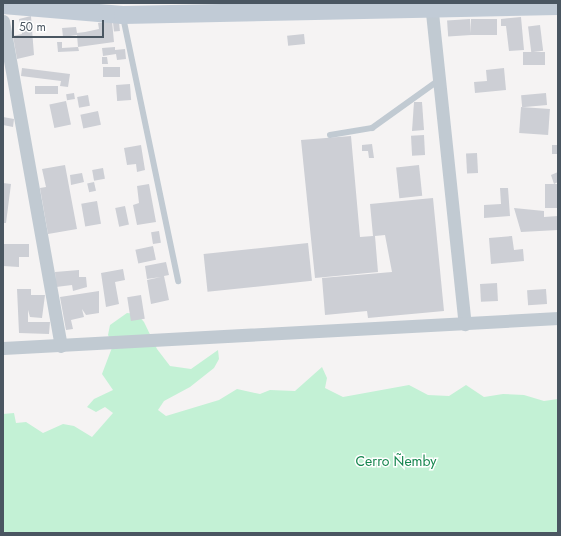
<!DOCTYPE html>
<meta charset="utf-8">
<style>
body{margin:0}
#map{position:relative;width:561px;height:536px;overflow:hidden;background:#f5f3f3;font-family:Jost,sans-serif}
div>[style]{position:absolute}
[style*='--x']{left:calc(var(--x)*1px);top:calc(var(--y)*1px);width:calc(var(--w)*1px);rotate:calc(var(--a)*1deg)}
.green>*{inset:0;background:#c3f1d5}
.building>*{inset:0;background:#cdcfd5;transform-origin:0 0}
.lane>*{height:6px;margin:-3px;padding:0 3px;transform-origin:3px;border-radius:3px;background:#c1cad2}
.street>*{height:13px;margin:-6.5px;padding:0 6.5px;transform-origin:6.5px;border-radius:6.5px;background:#c1cad2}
.secondary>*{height:18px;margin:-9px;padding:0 9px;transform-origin:9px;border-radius:9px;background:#c1cbd6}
span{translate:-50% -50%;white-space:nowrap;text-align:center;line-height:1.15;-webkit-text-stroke:3px #fff;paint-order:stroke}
.park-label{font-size:14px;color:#17864f}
.frame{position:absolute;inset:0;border:4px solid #4a5661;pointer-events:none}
.scale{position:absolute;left:12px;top:20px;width:92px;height:18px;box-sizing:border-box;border:2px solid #4a5661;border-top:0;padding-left:5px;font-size:12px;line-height:14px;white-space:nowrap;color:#4a5661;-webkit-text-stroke:3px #fff;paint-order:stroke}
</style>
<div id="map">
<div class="green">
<i style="clip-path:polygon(127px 313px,137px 314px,144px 322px,157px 349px,170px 366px,191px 369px,218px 350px,219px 359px,214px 368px,190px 387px,164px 401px,158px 410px,166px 416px,219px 400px,237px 389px,260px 394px,270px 390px,295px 391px,322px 367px,327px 378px,325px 388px,343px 397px,409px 385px,428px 395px,449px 396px,466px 385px,484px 397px,503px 394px,524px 395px,544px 401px,558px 399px,558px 533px,3px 533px,3px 414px,14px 413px,16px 423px,26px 422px,43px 433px,63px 424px,74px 426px,92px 437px,113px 413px,105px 407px,96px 412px,87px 407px,94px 399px,113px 390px,102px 374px,113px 345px,108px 335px,110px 325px)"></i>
</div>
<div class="building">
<i style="clip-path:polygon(31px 16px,34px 55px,17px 59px,13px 36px,22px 34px,19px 19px)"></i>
<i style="clip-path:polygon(521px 17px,524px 50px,509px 51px,506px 26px,501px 26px,501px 19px)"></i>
<i style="left:470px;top:19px;width:16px;height:23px;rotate:86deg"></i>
<i style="left:497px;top:19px;width:16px;height:26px;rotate:90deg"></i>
<i style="clip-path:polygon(112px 21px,114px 42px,78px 47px,79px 51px,58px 52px,57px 42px,62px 42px,62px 48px,78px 47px,77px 35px,63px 37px,62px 28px,76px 27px,77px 33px,85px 32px,99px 29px,98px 23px)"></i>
<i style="left:119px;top:22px;width:9px;height:6px;rotate:84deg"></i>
<i style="left:540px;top:25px;width:26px;height:12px;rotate:83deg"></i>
<i style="left:304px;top:34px;width:10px;height:17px;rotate:84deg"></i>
<i style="clip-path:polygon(115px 47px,115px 50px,125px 49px,126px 59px,117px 60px,116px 54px,103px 56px,102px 48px)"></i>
<i style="left:545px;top:52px;width:13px;height:22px;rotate:90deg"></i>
<i style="clip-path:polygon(102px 57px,107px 57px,108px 64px,102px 64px)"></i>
<i style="left:103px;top:67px;width:17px;height:10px"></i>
<i style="clip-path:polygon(22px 68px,70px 74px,68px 87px,60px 86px,61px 81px,21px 76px)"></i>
<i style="clip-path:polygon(504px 68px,506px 90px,475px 93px,474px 82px,487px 81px,486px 70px)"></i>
<i style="left:130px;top:84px;width:16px;height:14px;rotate:86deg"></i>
<i style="left:35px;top:86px;width:23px;height:8px"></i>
<i style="left:74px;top:93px;width:6px;height:8px;rotate:81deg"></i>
<i style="left:546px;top:93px;width:12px;height:25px;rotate:85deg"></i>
<i style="left:88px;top:95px;width:11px;height:11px;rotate:80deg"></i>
<i style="left:66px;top:101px;width:24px;height:17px;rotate:78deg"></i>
<i style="clip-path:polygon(414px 102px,422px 102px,424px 130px,412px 131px)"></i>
<i style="left:521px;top:107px;width:29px;height:26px;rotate:4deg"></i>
<i style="left:98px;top:111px;width:14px;height:18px;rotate:78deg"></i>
<i style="clip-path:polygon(3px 117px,14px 119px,13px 127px,3px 125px)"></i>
<i style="left:424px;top:135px;width:20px;height:13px;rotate:87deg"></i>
<i style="clip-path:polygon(351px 136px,360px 237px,373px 236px,370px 204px,433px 198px,444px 311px,368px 318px,367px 311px,325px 315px,322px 278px,392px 272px,385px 235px,375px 236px,378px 272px,315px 278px,301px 140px)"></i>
<i style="clip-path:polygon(372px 144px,374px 158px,369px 158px,368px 151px,362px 151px,362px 145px)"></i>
<i style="clip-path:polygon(141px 145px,145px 170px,137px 172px,136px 164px,127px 165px,124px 148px)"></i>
<i style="left:552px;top:145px;width:6px;height:9px"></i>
<i style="left:477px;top:153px;width:20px;height:11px;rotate:87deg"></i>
<i style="clip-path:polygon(65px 165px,77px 229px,48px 234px,40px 188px,46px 187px,42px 169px)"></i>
<i style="left:419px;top:165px;width:31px;height:23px;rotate:84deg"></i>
<i style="left:103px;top:168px;width:11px;height:11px;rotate:80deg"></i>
<i style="clip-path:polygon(558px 172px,558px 182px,554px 184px,551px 175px)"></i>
<i style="clip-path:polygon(82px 173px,84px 182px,71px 185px,70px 175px)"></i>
<i style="left:94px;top:182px;width:9px;height:7px;rotate:77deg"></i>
<i style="clip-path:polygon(3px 183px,11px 184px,6px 223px,3px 223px)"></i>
<i style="clip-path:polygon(149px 184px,156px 222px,137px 225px,133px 205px,139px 203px,137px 186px)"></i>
<i style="left:545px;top:184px;width:13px;height:24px"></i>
<i style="clip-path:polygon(500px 188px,508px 188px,510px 216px,484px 218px,484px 205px,501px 204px)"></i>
<i style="left:97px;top:201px;width:23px;height:16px;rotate:80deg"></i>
<i style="left:125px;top:206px;width:19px;height:10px;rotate:78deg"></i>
<i style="clip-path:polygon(514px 208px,544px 211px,544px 217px,558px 216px,558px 230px,521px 232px)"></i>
<i style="left:159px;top:231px;width:12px;height:8px;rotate:81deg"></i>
<i style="clip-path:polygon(512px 236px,514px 250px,523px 249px,524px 261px,491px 264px,489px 238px)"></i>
<i style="left:308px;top:243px;width:38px;height:105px;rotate:84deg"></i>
<i style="clip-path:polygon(3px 244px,29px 244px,29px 257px,19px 257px,19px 267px,3px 266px)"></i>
<i style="left:153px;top:246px;width:14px;height:18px;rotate:78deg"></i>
<i style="clip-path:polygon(166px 262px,169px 275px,164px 276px,169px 300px,151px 304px,147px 280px,161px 277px,147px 279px,145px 266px)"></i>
<i style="clip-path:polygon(123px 269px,125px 280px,115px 282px,119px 304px,106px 307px,101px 273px)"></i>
<i style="clip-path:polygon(79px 270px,79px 277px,86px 277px,87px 287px,73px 291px,72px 285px,56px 287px,55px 272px)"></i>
<i style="left:497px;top:283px;width:18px;height:17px;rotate:87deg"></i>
<i style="clip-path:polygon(17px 289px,31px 289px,31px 295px,45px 295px,42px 318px,30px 317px,28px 310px,28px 322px,50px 322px,49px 334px,19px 333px)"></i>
<i style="left:546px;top:289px;width:15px;height:19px;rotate:86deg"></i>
<i style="clip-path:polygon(99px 291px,99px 313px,86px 315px,82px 309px,84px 317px,71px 320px,73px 329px,66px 330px,60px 297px)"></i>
<i style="left:141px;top:295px;width:24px;height:14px;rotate:81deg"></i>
</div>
<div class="lane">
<i style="--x:123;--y:17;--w:270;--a:78.2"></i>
<i style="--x:330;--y:135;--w:43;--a:-9.5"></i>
<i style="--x:372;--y:128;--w:82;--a:-35.6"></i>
</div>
<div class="street">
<i style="--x:431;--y:3;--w:323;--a:84"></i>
<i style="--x:3;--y:21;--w:330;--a:79.9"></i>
<i style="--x:3;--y:348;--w:556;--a:-3.09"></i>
</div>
<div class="secondary">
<i style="--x:3;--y:5;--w:120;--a:4.8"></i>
<i style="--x:123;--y:15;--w:435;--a:-1.2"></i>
</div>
<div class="park-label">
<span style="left:396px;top:461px">Cerro Ñemby</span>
</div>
<div class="frame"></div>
<div class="scale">50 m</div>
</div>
